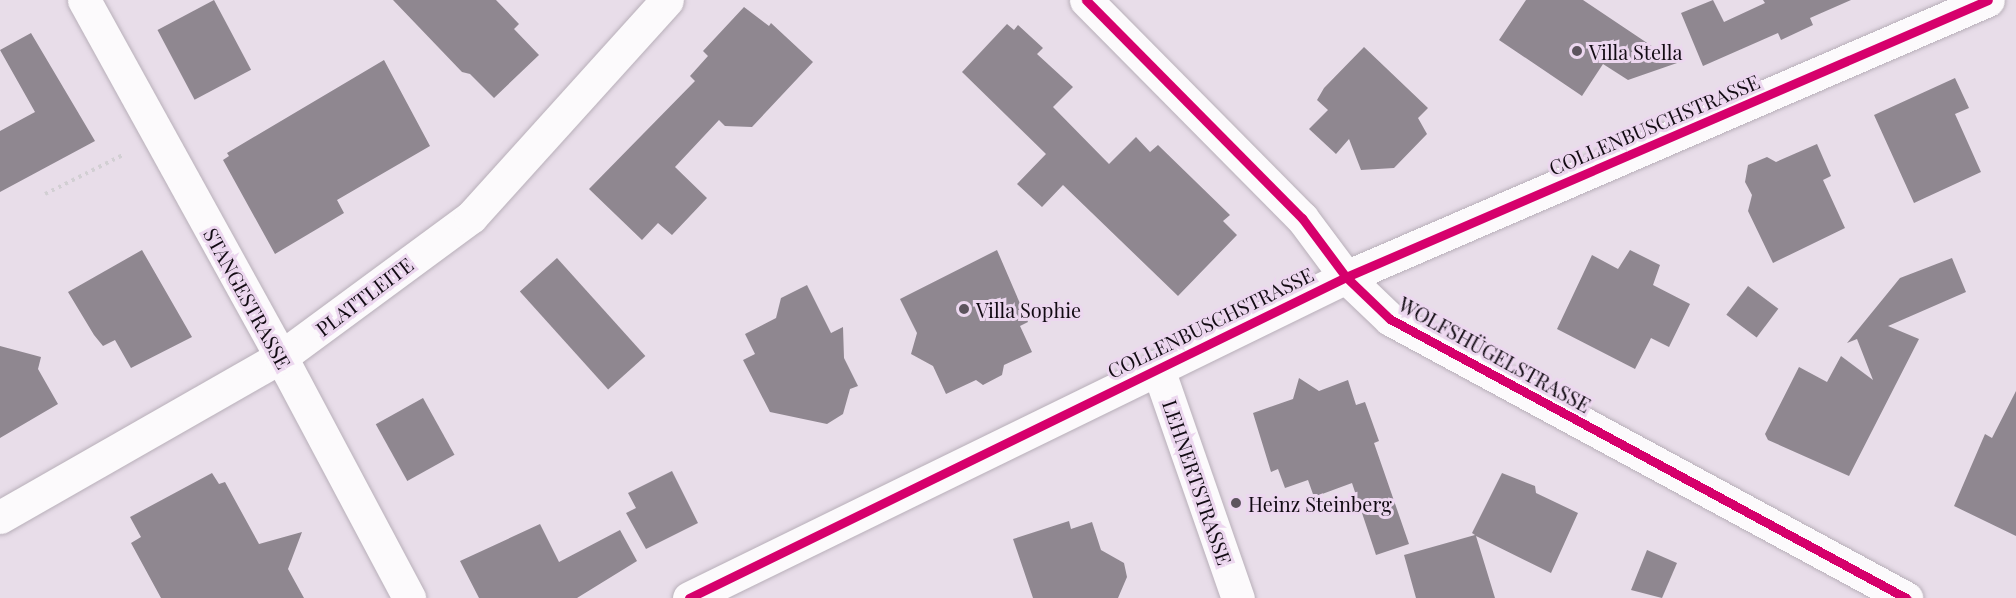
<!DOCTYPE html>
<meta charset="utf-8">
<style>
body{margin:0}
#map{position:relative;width:2016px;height:598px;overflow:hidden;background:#e8dde9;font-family:"Playfair Display",serif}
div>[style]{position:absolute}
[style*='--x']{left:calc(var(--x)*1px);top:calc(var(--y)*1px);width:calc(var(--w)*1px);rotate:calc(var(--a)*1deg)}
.building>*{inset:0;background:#8f8790;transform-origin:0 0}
.path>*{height:4px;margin-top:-2px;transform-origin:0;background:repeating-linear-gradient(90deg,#d2cfd3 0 3px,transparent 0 7.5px)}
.roads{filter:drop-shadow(0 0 2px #b8afb9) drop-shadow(0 0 2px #b8afb9)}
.street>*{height:33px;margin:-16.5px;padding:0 16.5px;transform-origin:16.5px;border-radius:16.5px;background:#fcfafc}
.cycleway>*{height:9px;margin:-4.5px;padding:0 4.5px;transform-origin:4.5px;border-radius:4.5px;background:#d6006c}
.dots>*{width:16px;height:16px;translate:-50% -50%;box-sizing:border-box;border:3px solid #ecd7ef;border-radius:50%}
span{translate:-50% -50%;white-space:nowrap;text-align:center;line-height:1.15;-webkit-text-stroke:6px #ecd7ef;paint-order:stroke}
.poi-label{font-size:20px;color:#120b13}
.left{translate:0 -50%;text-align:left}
.street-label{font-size:20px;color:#120b13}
</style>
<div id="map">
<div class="building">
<i style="left:214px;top:0;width:79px;height:64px;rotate:62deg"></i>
<i style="clip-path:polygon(393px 0,496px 0,519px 24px,514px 29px,539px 55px,494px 98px,470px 74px,462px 72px)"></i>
<i style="clip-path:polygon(1526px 0,1583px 0,1677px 63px,1628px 80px,1603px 64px,1582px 96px,1499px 40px)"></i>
<i style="clip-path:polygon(1713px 0,1724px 22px,1765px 3px,1763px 0,1851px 0,1810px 18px,1813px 25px,1781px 40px,1778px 33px,1703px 66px,1681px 13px)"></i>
<i style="clip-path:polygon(744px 7px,769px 26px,771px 23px,813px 62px,752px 127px,725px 126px,719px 120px,675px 167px,707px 198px,672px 235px,658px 223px,642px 240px,589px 189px,695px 81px,690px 76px,708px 56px,703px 51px)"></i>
<i style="clip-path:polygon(1007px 24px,1014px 30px,1018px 25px,1043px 48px,1037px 54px,1073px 87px,1053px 107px,1109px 164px,1136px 137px,1150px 152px,1158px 145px,1230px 215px,1223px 221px,1237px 235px,1178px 296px,1063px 185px,1042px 207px,1017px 184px,1046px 154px,962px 72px)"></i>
<i style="clip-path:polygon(31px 33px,95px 141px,0 192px,0 131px,35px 112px,0 50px)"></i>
<i style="clip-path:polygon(1364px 47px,1428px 108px,1418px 118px,1427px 134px,1394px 168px,1361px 170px,1349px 139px,1336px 154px,1309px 129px,1328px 110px,1317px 100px,1324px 88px)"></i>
<i style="clip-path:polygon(384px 60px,430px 146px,337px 200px,344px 213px,275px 254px,223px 160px,229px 156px,227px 153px)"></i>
<i style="clip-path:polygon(1955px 78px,1969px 108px,1955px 114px,1981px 172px,1914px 203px,1874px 115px)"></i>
<i style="clip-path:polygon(1817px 144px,1831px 176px,1823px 180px,1845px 228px,1773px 263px,1748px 211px,1752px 195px,1745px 182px,1748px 165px,1767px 157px,1776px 162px)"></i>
<i style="clip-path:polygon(142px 250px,192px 337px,131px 368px,115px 340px,103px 346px,94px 335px,68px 292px)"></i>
<i style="clip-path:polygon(997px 250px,1028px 322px,1020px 326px,1032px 352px,1004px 365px,1002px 375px,983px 385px,976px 380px,946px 394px,933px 366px,911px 354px,917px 333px,900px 299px)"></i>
<i style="clip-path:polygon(1630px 250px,1660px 265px,1653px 285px,1690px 304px,1669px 347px,1651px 338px,1635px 369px,1557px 329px,1592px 255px,1618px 269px)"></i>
<i style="left:557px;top:258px;width:132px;height:50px;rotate:48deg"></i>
<i style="clip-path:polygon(1952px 258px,1966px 292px,1888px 326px,1919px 339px,1849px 476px,1768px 440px,1765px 434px,1799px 367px,1827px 382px,1841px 356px,1873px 380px,1857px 339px,1847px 343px,1900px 278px)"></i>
<i style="clip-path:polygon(807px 285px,831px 333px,843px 327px,844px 358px,858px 386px,850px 389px,843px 414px,827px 424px,770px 412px,743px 360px,755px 354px,745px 334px,776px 318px,781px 298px)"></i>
<i style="left:1748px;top:286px;width:38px;height:36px;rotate:37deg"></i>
<i style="clip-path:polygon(0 346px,41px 357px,38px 369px,58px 404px,0 438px)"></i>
<i style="clip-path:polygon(1299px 378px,1319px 391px,1348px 380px,1356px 405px,1365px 402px,1379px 441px,1374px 443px,1409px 544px,1376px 555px,1352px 483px,1314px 497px,1308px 480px,1285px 488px,1278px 469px,1271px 472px,1253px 413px,1293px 399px)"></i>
<i style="clip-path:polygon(2016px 391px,2016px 536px,1954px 506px,1985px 434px,1992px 438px)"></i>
<i style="left:423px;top:398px;width:65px;height:54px;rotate:61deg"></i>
<i style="clip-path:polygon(672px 471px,698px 523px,646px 549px,626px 513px,636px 508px,628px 493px)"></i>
<i style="clip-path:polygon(212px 473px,219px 484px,225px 482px,259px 544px,302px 532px,288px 569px,304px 598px,161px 598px,131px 543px,141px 537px,130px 517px)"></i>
<i style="clip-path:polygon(1502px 473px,1535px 486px,1536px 493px,1578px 513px,1551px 573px,1476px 536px,1495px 598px,1416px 598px,1404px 555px,1475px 535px,1472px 533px)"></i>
<i style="clip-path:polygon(1069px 521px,1071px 529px,1092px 522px,1101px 550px,1124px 563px,1127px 577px,1118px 598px,1033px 598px,1013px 539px)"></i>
<i style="clip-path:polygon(540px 524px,559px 562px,620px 530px,637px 561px,577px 598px,479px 598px,460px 561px)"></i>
<i style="clip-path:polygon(1647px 550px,1677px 563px,1662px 598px,1631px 590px)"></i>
</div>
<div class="path">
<i style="--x:45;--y:194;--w:89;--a:-26.6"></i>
</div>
<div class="roads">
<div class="street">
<i style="--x:84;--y:0;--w:408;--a:61.1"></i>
<i style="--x:281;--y:357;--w:273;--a:62"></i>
<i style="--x:1086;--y:0;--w:307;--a:45.3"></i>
<i style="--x:1302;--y:218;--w:74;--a:53.3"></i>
<i style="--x:1346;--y:277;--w:61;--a:43.7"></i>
<i style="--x:1390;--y:319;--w:587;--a:28.4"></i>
<i style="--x:1157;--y:366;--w:246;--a:70.8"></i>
<i style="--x:0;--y:517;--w:323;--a:-29.7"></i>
<i style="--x:281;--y:357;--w:236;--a:-36.4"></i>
<i style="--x:471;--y:217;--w:292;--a:-47.9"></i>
<i style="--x:689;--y:598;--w:731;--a:-26.04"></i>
<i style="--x:1346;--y:277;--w:699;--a:-23.34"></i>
</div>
</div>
<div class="cycleway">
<i style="--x:1086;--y:0;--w:307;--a:45.3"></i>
<i style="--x:1302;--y:218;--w:74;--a:53.3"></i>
<i style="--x:1346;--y:277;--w:61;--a:43.7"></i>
<i style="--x:1390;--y:319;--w:587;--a:28.4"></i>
<i style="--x:689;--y:598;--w:731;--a:-26.04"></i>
<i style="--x:1346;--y:277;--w:699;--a:-23.34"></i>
</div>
<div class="dots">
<i style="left:1577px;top:51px;background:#5d545e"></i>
<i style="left:964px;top:309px;background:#5d545e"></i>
<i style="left:1236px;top:503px;background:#5d545e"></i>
</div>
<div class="poi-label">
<span class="left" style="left:1589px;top:51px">Villa Stella</span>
<span class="left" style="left:976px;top:309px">Villa Sophie</span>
<span class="left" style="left:1248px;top:503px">Heinz Steinberg</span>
</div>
<div class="street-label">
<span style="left:1654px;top:124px;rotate:-23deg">COLLENBUSCHSTRASSE</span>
<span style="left:364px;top:296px;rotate:-37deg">PLATTLEITE</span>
<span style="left:248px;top:298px;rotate:61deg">STANGESTRASSE</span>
<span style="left:1210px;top:322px;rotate:-26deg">COLLENBUSCHSTRASSE</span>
<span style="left:1495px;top:354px;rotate:29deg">WOLFSHÜGELSTRASSE</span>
<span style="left:1198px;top:482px;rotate:71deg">LEHNERTSTRASSE</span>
</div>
</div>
